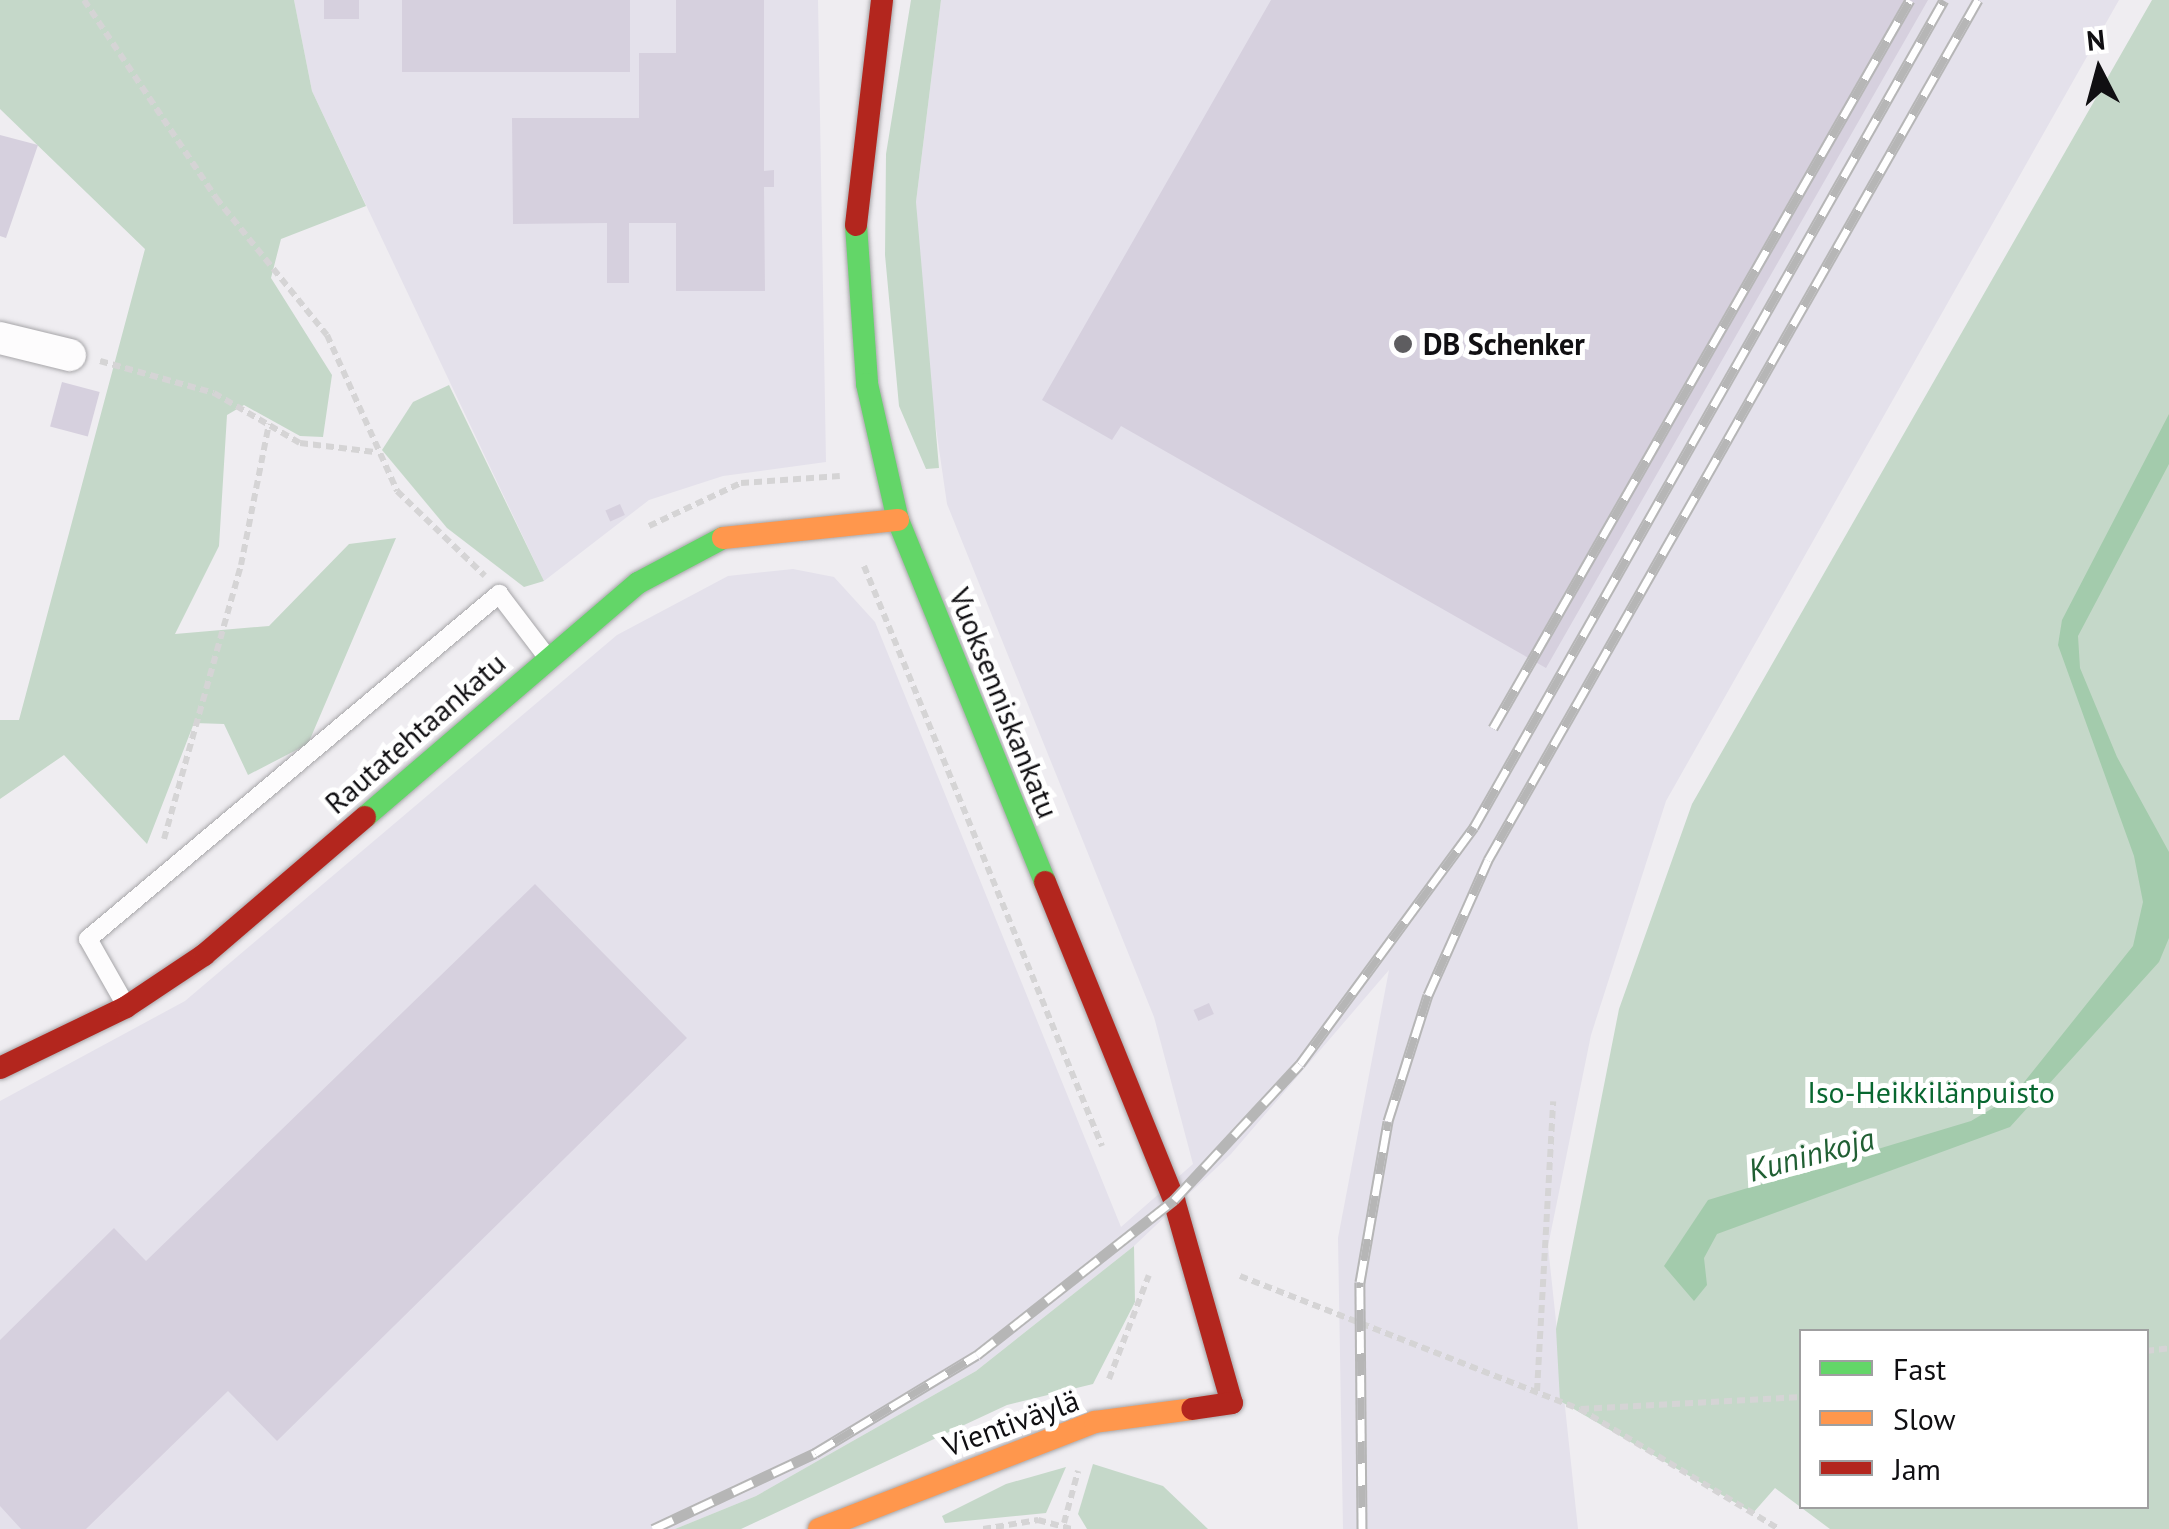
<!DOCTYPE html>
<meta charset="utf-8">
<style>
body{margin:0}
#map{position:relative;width:2169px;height:1529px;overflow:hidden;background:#efedf1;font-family:"PT Sans",sans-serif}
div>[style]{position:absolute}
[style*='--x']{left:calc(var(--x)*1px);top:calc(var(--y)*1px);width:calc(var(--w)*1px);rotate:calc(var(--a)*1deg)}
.built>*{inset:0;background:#e4e1eb}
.green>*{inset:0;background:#c5d8c9}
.water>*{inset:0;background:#a3cbac}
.building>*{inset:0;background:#d6d0de;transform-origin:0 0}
.path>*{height:6px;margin-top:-3px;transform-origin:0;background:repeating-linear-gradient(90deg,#d5d4d5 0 8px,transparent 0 13px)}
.roads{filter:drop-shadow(0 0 2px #a7a6a9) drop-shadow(0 0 2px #a7a6a9)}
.lane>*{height:18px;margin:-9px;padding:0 9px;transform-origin:9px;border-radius:9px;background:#fdfcfd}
.street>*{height:32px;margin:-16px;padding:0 16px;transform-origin:16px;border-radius:16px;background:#fdfcfd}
.fast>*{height:22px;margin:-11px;padding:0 11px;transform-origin:11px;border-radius:11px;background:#63d668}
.slow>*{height:22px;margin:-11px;padding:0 11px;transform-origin:11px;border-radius:11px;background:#ff974d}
.jam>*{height:22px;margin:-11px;padding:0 11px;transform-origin:11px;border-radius:11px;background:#b3261e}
.rail>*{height:11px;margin-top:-5.5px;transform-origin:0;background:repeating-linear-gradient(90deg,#fff 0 22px,#b6b6b6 0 44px);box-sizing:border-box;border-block:2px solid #b6b6b6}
.dots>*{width:28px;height:28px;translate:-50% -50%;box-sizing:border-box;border:5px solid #fff;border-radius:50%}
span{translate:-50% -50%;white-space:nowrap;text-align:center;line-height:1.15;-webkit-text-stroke:10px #fff;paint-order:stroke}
.poi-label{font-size:30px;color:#100f12;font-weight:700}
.left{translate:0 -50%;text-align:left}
.street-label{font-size:30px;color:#100f12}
.park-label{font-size:30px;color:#086730}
.water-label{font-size:32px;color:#205f33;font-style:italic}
.legend{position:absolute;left:1799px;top:1329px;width:350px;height:180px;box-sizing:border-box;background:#fff;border:2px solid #9f9fa0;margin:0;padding:12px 18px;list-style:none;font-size:30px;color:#100f12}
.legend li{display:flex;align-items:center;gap:20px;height:50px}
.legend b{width:50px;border:2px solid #9f9fa0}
.north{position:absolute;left:2049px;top:20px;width:100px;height:100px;-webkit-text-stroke:8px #fff;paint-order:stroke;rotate:354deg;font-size:28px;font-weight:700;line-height:40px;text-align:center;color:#100f12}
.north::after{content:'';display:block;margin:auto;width:35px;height:45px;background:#100f12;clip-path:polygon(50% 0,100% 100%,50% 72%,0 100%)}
</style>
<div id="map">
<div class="built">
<i style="clip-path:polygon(294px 0,818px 0,826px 462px,723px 476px,649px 500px,544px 581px,312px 91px)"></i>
<i style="clip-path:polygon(941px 0,2119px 0,1666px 801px,1591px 1035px,1548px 1246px,1578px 1529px,1343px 1529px,1338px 1238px,1389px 970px,1231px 1154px,1134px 1246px,976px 1371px,756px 1496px,675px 1529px,0 1529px,0 1101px,185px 1001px,617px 635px,728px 576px,793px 569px,834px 577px,875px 622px,1121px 1227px,1193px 1164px,1154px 1017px,947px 504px,920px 318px,916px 202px)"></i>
</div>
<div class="green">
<i style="clip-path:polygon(0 0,294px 0,312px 91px,366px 206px,281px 239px,271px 278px,332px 375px,323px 437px,300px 436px,244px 405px,227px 415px,219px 546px,175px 634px,269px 626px,349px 544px,396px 538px,308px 744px,248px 775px,224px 724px,194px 723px,147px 844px,64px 755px,0 799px,0 720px,19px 720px,145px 249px,0 109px)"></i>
<i style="clip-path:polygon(911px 0,941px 0,916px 202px,939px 468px,926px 469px,899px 406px,885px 255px,886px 154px)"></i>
<i style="clip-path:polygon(evenodd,2152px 0,2169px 0,2169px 1529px,1830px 1529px,1775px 1488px,1753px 1513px,1560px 1401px,1556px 1329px,1619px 1009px,1692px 804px,2152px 0,1802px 1332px,2146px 1332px,2146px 1506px,1802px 1506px,1802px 1332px)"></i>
<i style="clip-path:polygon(449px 385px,544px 581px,524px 587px,447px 528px,382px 450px,413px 402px)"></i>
<i style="clip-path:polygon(1134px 1246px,1135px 1302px,1093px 1384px,1007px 1405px,741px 1529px,675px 1529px,756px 1496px,976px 1371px)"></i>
<i style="clip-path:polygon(1093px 1464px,1163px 1486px,1208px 1529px,1087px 1529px,1078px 1514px)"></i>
<i style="clip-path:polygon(1066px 1467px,1046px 1513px,945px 1523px,942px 1516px,1006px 1484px)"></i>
</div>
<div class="water">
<i style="clip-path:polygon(2169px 414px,2169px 464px,2078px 636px,2080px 668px,2117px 757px,2169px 852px,2169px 938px,2159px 962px,2010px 1127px,1717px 1234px,1704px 1258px,1707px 1285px,1694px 1301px,1664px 1266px,1708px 1200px,1971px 1121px,2013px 1096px,2133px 946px,2143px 902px,2134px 856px,2058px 645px,2062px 620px)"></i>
</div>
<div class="building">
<i style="left:324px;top:0;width:35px;height:19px"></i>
<i style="left:402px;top:0;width:228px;height:72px"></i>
<i style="clip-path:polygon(676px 0,764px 0,764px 171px,774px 170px,774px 187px,764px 187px,765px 291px,676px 291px,676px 223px,629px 223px,629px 283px,607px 283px,607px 223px,513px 224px,512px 118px,639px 118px,639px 53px,676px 53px)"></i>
<i style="clip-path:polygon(1271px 0,1928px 0,1546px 668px,1121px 426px,1112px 440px,1042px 400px)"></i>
<i style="clip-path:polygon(0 135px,38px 145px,6px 238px,0 236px)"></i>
<i style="left:62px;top:382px;width:39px;height:46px;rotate:15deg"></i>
<i style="left:620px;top:504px;width:12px;height:16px;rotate:66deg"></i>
<i style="clip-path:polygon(535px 884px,687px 1038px,277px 1441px,228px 1391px,86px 1529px,21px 1529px,0 1506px,0 1340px,114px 1228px,146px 1261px)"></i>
<i style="left:1209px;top:1003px;width:12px;height:17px;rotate:66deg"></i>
</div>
<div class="path">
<i style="--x:84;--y:0;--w:238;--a:56.3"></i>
<i style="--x:216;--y:198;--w:176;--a:51"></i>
<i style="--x:327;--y:335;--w:171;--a:65.8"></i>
<i style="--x:397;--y:491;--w:122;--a:44"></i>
<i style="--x:100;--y:361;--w:118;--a:15.7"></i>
<i style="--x:214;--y:393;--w:99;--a:30.2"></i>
<i style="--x:300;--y:443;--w:75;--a:6.9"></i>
<i style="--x:649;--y:526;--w:102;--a:-25.1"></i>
<i style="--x:741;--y:483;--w:99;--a:-4"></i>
<i style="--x:864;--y:566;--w:627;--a:67.69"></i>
<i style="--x:164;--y:839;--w:285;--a:-74.3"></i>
<i style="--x:241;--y:565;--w:144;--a:-78.8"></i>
<i style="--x:1240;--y:1276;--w:365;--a:21.4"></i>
<i style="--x:1580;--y:1409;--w:232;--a:31.1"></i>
<i style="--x:2146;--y:1351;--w:23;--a:-7"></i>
<i style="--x:1109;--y:1379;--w:111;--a:-69"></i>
<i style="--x:1537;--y:1391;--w:290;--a:-86.8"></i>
<i style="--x:1581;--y:1409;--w:221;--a:-3.1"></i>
<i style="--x:1064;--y:1523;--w:54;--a:-74.9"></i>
<i style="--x:983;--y:1529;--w:56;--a:-9.3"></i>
<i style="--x:1038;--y:1520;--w:35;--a:15"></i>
</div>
<div class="roads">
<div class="lane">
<i style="--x:125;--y:1004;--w:75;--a:-119.6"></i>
<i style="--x:88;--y:939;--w:537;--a:-40.01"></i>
<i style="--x:499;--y:594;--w:79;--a:52.7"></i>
</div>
<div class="street">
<i style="--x:0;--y:338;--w:72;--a:13.7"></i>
</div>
<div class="fast">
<i style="--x:856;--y:225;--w:159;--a:86"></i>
<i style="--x:867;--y:384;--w:139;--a:77.2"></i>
<i style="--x:898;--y:520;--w:391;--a:67.9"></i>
<i style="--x:365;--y:817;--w:360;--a:-40.6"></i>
<i style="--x:638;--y:583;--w:96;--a:-27.9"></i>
</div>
<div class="slow">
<i style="--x:723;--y:538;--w:176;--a:-5.9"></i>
<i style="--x:819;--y:1529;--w:296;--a:-21.2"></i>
<i style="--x:1095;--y:1422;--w:98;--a:-7.6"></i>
</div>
<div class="jam">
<i style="--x:856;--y:225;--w:226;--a:-83.4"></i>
<i style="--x:1045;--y:882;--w:343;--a:67.9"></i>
<i style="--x:1174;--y:1200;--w:211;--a:74.1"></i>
<i style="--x:1232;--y:1403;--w:40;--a:171.5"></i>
<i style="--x:0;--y:1068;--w:140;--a:-25.8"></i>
<i style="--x:126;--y:1007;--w:94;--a:-33.7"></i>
<i style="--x:204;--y:955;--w:212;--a:-40.6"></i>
</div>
</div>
<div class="rail">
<i style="--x:1493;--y:728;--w:839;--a:-60.2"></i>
<i style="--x:653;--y:1529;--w:179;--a:-25.1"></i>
<i style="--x:815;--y:1453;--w:189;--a:-31.2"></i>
<i style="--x:977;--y:1355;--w:251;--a:-38.2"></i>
<i style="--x:1174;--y:1200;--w:185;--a:-47.2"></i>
<i style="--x:1300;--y:1064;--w:294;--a:-53.7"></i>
<i style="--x:1474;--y:827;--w:951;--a:-60.39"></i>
<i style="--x:1362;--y:1529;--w:247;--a:-90.5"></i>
<i style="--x:1360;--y:1282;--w:163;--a:-80.1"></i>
<i style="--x:1388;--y:1121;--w:132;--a:-72.4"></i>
<i style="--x:1428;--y:995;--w:148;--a:-66"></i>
<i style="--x:1488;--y:860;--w:990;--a:-60.33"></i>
</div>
<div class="dots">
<i style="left:1403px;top:344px;background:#5e5d60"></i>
</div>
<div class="poi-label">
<span class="left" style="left:1423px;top:344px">DB Schenker</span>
</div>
<div class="street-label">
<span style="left:1004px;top:703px;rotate:68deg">Vuoksenniskankatu</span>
<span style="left:415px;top:733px;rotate:-41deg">Rautatehtaankatu</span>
<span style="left:1011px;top:1423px;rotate:-20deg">Vientiväylä</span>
</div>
<div class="park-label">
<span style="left:1931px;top:1092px">Iso-Heikkilänpuisto</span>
</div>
<div class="water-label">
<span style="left:1811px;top:1154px;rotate:-15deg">Kuninkoja</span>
</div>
<ul class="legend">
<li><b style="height:12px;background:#63d668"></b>Fast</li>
<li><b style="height:12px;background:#ff974d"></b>Slow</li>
<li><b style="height:12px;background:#b3261e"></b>Jam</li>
</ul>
<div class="north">N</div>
</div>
